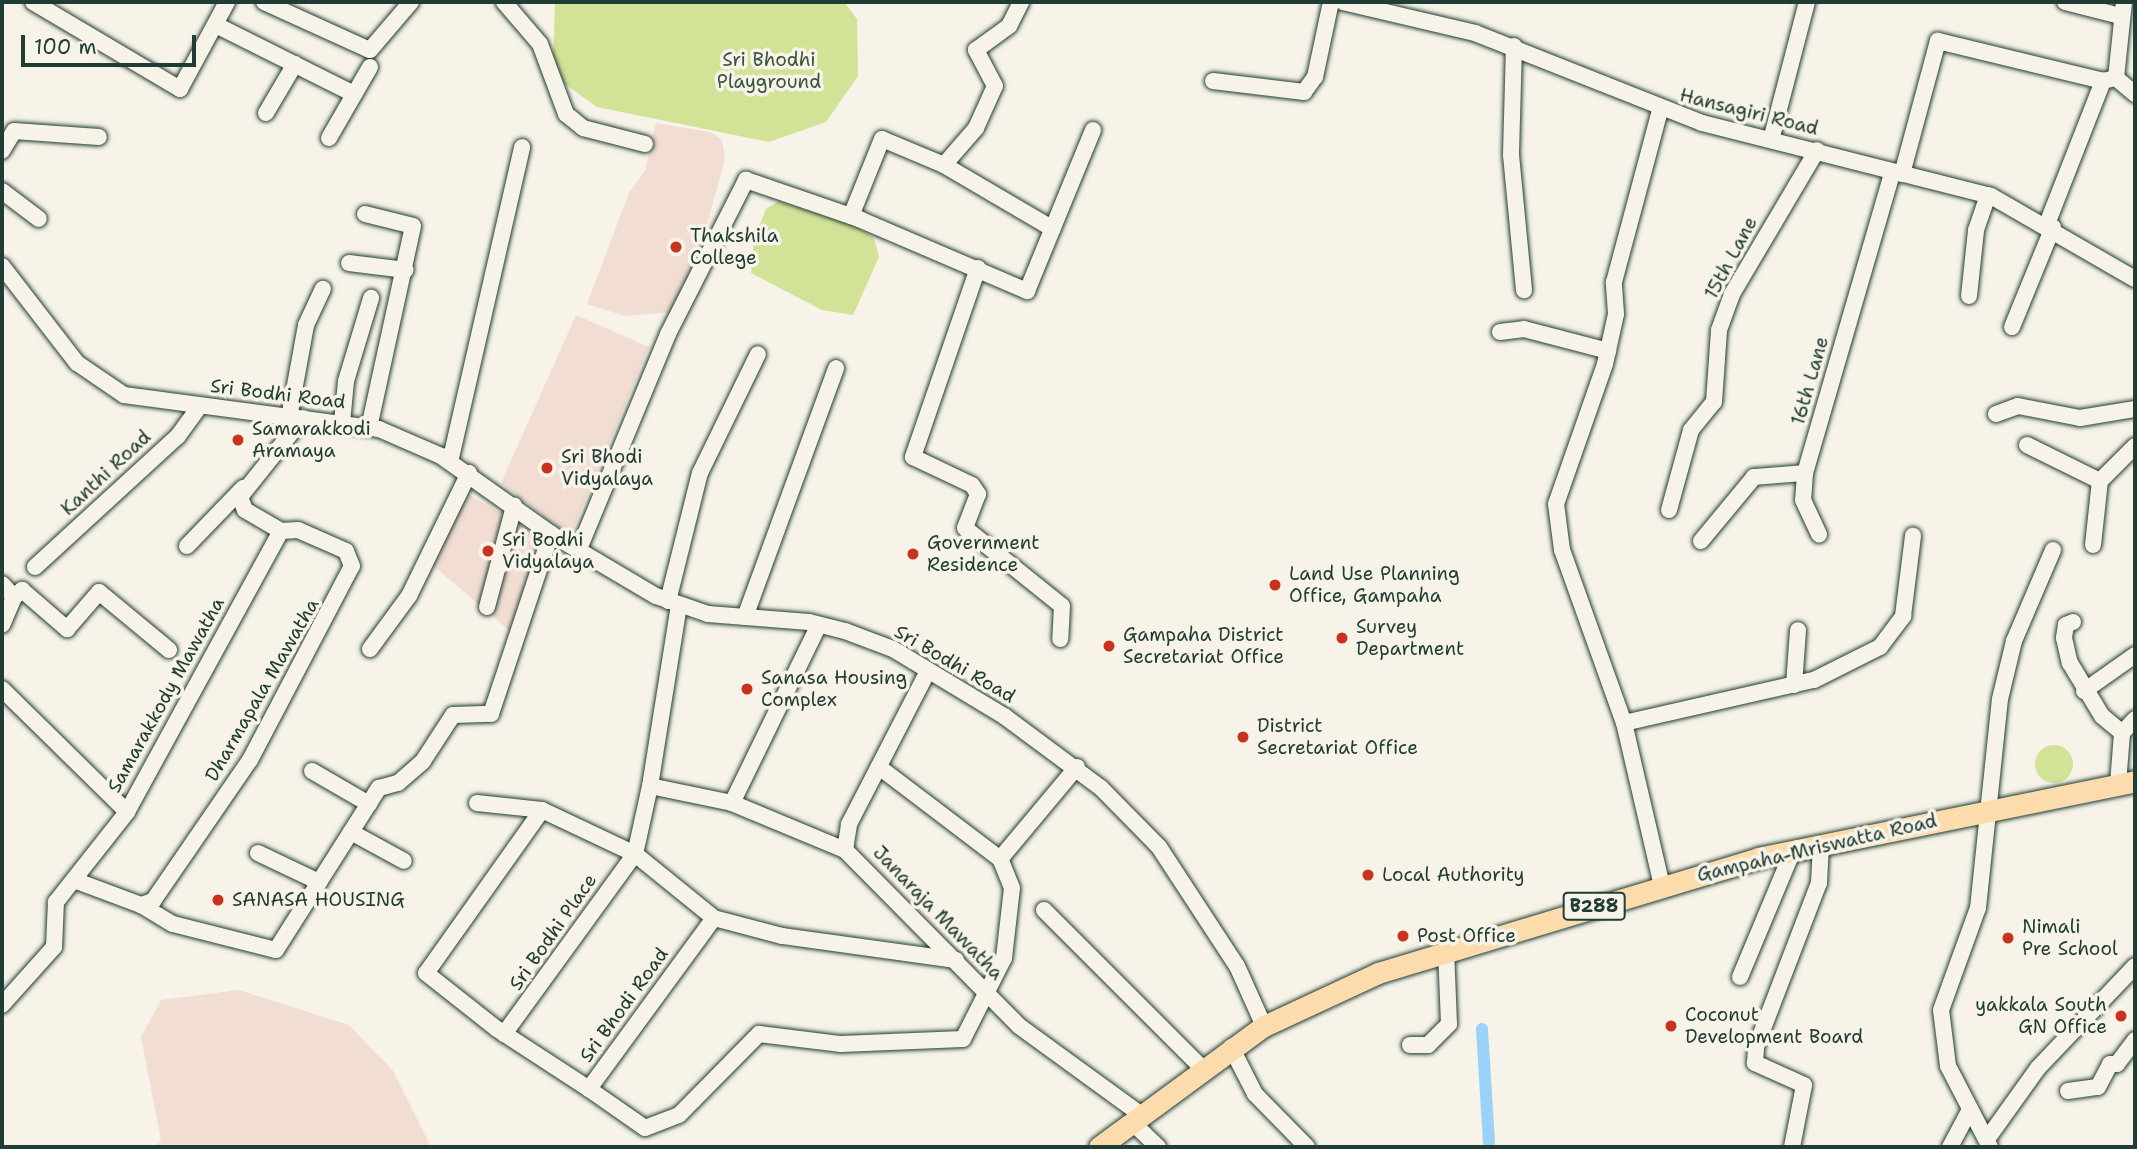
<!DOCTYPE html>
<style>
body{margin:0}
#map{position:relative;width:2137px;height:1149px;overflow:hidden;background:#f7f3e8;font-family:"Shantell Sans",sans-serif}
div>[style]{position:absolute}
[style*='--x']{left:calc(var(--x)*1px);top:calc(var(--y)*1px);width:calc(var(--w)*1px);rotate:calc(var(--a)*1deg)}
.built>*{inset:0;background:#f1ddd2}
.green>*{inset:0;background:#d2e296}
.round{border-radius:50%}
.canal>*{height:12px;margin:-6px;padding:0 6px;transform-origin:6px;border-radius:6px;background:#9ad2f9}
.roads{filter:drop-shadow(0 0 2px #1f3d34) drop-shadow(0 0 2px #1f3d34)}
.minor>*{height:16px;margin:-8px;padding:0 8px;transform-origin:8px;border-radius:8px;background:#f7f3e8}
.major>*{height:21px;margin:-10.5px;padding:0 10.5px;transform-origin:10.5px;border-radius:10.5px;background:#fcdcac}
.dots>*{width:19px;height:19px;translate:-50% -50%;box-sizing:border-box;border:4px solid #f7f3e8;border-radius:50%}
span{translate:-50% -50%;white-space:nowrap;text-align:center;line-height:1.15;-webkit-text-stroke:7px #f7f3e8;paint-order:stroke}
.shield-label span{padding:2px 5px;background:#f7f3e8;border:2px solid;border-radius:5px;-webkit-text-stroke-width:0}
.shield-label{font-size:18px;color:#1f3d34;font-weight:700}
.park-label{font-size:19px;color:#3a5643}
.street-label{font-size:19px;color:#1f3d34}
.poi-label{font-size:19px;color:#1f3d34}
.left{translate:0 -50%;text-align:left}
.right{translate:-100% -50%;text-align:right}
.frame{position:absolute;inset:0;border:4px solid #1f3d34;pointer-events:none}
.scale{position:absolute;left:21px;top:35px;width:175px;height:32px;box-sizing:border-box;border:4px solid #1f3d34;border-top:0;padding-left:9px;font-size:21px;line-height:24px;white-space:nowrap;color:#1f3d34;-webkit-text-stroke:5px #f7f3e8;paint-order:stroke}
</style>
<div id="map">
<div class="built">
<i style="clip-path:polygon(656px 123px,710px 132px,722px 140px,725px 159px,700px 250px,671px 312px,625px 316px,587px 304px,629px 193px,645px 171px)"></i>
<i style="clip-path:polygon(576px 315px,649px 347px,570px 537px,501px 483px)"></i>
<i style="clip-path:polygon(462px 491px,547px 539px,511px 632px,429px 562px)"></i>
<i style="clip-path:polygon(239px 990px,349px 1025px,393px 1071px,431px 1147px,153px 1147px,161px 1140px,141px 1037px,161px 1000px)"></i>
</div>
<div class="green">
<i style="clip-path:polygon(555px 2px,844px 2px,857px 19px,858px 76px,826px 122px,769px 142px,597px 107px,565px 84px,553px 62px)"></i>
<i style="clip-path:polygon(779px 201px,852px 224px,874px 238px,879px 257px,853px 315px,822px 310px,751px 273px,754px 239px,766px 209px)"></i>
<i class="round" style="left:2035px;top:745px;width:38px;height:38px"></i>
</div>
<div class="canal">
<i style="--x:1482;--y:1029;--w:114;--a:86.5"></i>
</div>
<div class="roads">
<div class="minor">
<i style="--x:33;--y:2;--w:171;--a:30.6"></i>
<i style="--x:180;--y:89;--w:99;--a:-61.6"></i>
<i style="--x:264;--y:2;--w:116;--a:24.4"></i>
<i style="--x:370;--y:50;--w:63;--a:-49.5"></i>
<i style="--x:504;--y:2;--w:55;--a:49.4"></i>
<i style="--x:540;--y:44;--w:75;--a:69.6"></i>
<i style="--x:566;--y:114;--w:22;--a:39"></i>
<i style="--x:583;--y:128;--w:64;--a:14.5"></i>
<i style="--x:1343;--y:2;--w:136;--a:13.2"></i>
<i style="--x:1475;--y:33;--w:244;--a:21.6"></i>
<i style="--x:1702;--y:123;--w:298;--a:14.2"></i>
<i style="--x:1991;--y:196;--w:166;--a:30"></i>
<i style="--x:2065;--y:2;--w:57;--a:14.3"></i>
<i style="--x:218;--y:26;--w:148;--a:26.6"></i>
<i style="--x:1514;--y:46;--w:109;--a:91.6"></i>
<i style="--x:1511;--y:155;--w:136;--a:84.5"></i>
<i style="--x:2116;--y:78;--w:25;--a:40"></i>
<i style="--x:1213;--y:81;--w:92;--a:6.9"></i>
<i style="--x:1304;--y:92;--w:19;--a:-54"></i>
<i style="--x:1315;--y:77;--w:77;--a:-78"></i>
<i style="--x:266;--y:113;--w:57;--a:-59.4"></i>
<i style="--x:329;--y:138;--w:82;--a:-60"></i>
<i style="--x:1771;--y:140;--w:143;--a:-75.4"></i>
<i style="--x:2;--y:151;--w:23;--a:-59"></i>
<i style="--x:14;--y:131;--w:85;--a:4"></i>
<i style="--x:944;--y:165;--w:126;--a:30.4"></i>
<i style="--x:1902;--y:174;--w:138;--a:-74.9"></i>
<i style="--x:1938;--y:41;--w:170;--a:13.6"></i>
<i style="--x:2;--y:191;--w:46;--a:37.1"></i>
<i style="--x:365;--y:214;--w:49;--a:14"></i>
<i style="--x:413;--y:226;--w:206;--a:102.3"></i>
<i style="--x:851;--y:216;--w:83;--a:-68.1"></i>
<i style="--x:882;--y:139;--w:67;--a:22.8"></i>
<i style="--x:944;--y:165;--w:49;--a:-49.1"></i>
<i style="--x:976;--y:128;--w:46;--a:-65.7"></i>
<i style="--x:995;--y:86;--w:41;--a:-117.8"></i>
<i style="--x:976;--y:50;--w:41;--a:-36"></i>
<i style="--x:1009;--y:26;--w:27;--a:-63"></i>
<i style="--x:2047;--y:224;--w:154;--a:-68.6"></i>
<i style="--x:2103;--y:81;--w:13;--a:-13"></i>
<i style="--x:2116;--y:78;--w:76;--a:-84"></i>
<i style="--x:349;--y:263;--w:57;--a:7"></i>
<i style="--x:2;--y:266;--w:123;--a:52.3"></i>
<i style="--x:77;--y:363;--w:57;--a:34.2"></i>
<i style="--x:124;--y:395;--w:257;--a:7.6"></i>
<i style="--x:379;--y:429;--w:68;--a:23.5"></i>
<i style="--x:441;--y:456;--w:135;--a:35.3"></i>
<i style="--x:551;--y:534;--w:122;--a:30.6"></i>
<i style="--x:656;--y:596;--w:55;--a:19.1"></i>
<i style="--x:708;--y:614;--w:101;--a:4.5"></i>
<i style="--x:809;--y:622;--w:37;--a:14"></i>
<i style="--x:845;--y:631;--w:51;--a:20.6"></i>
<i style="--x:893;--y:649;--w:130;--a:31.1"></i>
<i style="--x:1004;--y:716;--w:121;--a:36.6"></i>
<i style="--x:1101;--y:788;--w:83;--a:45.5"></i>
<i style="--x:1159;--y:847;--w:142;--a:56.8"></i>
<i style="--x:1237;--y:966;--w:66;--a:65.8"></i>
<i style="--x:978;--y:268;--w:200;--a:109"></i>
<i style="--x:913;--y:457;--w:65;--a:25.4"></i>
<i style="--x:972;--y:485;--w:11;--a:56"></i>
<i style="--x:978;--y:494;--w:36;--a:111"></i>
<i style="--x:965;--y:528;--w:124;--a:38.8"></i>
<i style="--x:1062;--y:606;--w:33;--a:93"></i>
<i style="--x:1969;--y:296;--w:66;--a:-83.9"></i>
<i style="--x:1976;--y:230;--w:37;--a:-71"></i>
<i style="--x:2012;--y:327;--w:108;--a:-67.7"></i>
<i style="--x:1500;--y:332;--w:24;--a:-7"></i>
<i style="--x:1524;--y:329;--w:87;--a:14.7"></i>
<i style="--x:1996;--y:414;--w:23;--a:-20"></i>
<i style="--x:2018;--y:406;--w:63;--a:11"></i>
<i style="--x:2080;--y:418;--w:56;--a:-9.3"></i>
<i style="--x:289;--y:418;--w:95;--a:-79.6"></i>
<i style="--x:306;--y:325;--w:40;--a:-65"></i>
<i style="--x:342;--y:423;--w:42;--a:-84.6"></i>
<i style="--x:346;--y:381;--w:87;--a:-73.2"></i>
<i style="--x:2027;--y:445;--w:81;--a:26.3"></i>
<i style="--x:450;--y:462;--w:323;--a:-77.1"></i>
<i style="--x:1805;--y:473;--w:27;--a:94"></i>
<i style="--x:1803;--y:500;--w:38;--a:65"></i>
<i style="--x:1669;--y:510;--w:83;--a:-74.6"></i>
<i style="--x:1691;--y:430;--w:36;--a:-51"></i>
<i style="--x:1714;--y:402;--w:72;--a:-86"></i>
<i style="--x:1719;--y:330;--w:38;--a:-70"></i>
<i style="--x:1732;--y:294;--w:167;--a:-59.4"></i>
<i style="--x:1701;--y:541;--w:83;--a:-50.4"></i>
<i style="--x:1754;--y:477;--w:51;--a:-4.5"></i>
<i style="--x:1805;--y:473;--w:312;--a:-73.8"></i>
<i style="--x:2093;--y:545;--w:64;--a:-83.8"></i>
<i style="--x:2100;--y:481;--w:49;--a:-45"></i>
<i style="--x:187;--y:546;--w:81;--a:-46"></i>
<i style="--x:579;--y:549;--w:233;--a:-67.5"></i>
<i style="--x:668;--y:334;--w:173;--a:-63.1"></i>
<i style="--x:746;--y:180;--w:120;--a:19"></i>
<i style="--x:859;--y:219;--w:183;--a:23.2"></i>
<i style="--x:1027;--y:291;--w:174;--a:-67.7"></i>
<i style="--x:35;--y:567;--w:194;--a:-42.5"></i>
<i style="--x:178;--y:436;--w:37;--a:-54"></i>
<i style="--x:2;--y:584;--w:18;--a:47"></i>
<i style="--x:14;--y:597;--w:30;--a:113"></i>
<i style="--x:14;--y:597;--w:11;--a:-41"></i>
<i style="--x:22;--y:590;--w:60;--a:40.9"></i>
<i style="--x:67;--y:629;--w:49;--a:-49.1"></i>
<i style="--x:99;--y:592;--w:91;--a:39.6"></i>
<i style="--x:668;--y:601;--w:132;--a:-76"></i>
<i style="--x:700;--y:473;--w:132;--a:-64"></i>
<i style="--x:679;--y:605;--w:183;--a:99.1"></i>
<i style="--x:650;--y:786;--w:84;--a:11.7"></i>
<i style="--x:732;--y:803;--w:122;--a:22.6"></i>
<i style="--x:845;--y:850;--w:247;--a:45.3"></i>
<i style="--x:1019;--y:1026;--w:153;--a:36"></i>
<i style="--x:487;--y:607;--w:105;--a:-75"></i>
<i style="--x:745;--y:617;--w:265;--a:-69.9"></i>
<i style="--x:2073;--y:622;--w:8;--a:157"></i>
<i style="--x:2066;--y:625;--w:13;--a:99"></i>
<i style="--x:2064;--y:638;--w:26;--a:77"></i>
<i style="--x:2070;--y:663;--w:62;--a:58.9"></i>
<i style="--x:2102;--y:716;--w:26;--a:40"></i>
<i style="--x:370;--y:649;--w:66;--a:-53.7"></i>
<i style="--x:409;--y:596;--w:137;--a:-64"></i>
<i style="--x:1794;--y:685;--w:55;--a:-85.8"></i>
<i style="--x:2;--y:689;--w:175;--a:44.5"></i>
<i style="--x:2084;--y:691;--w:62;--a:-35.2"></i>
<i style="--x:1624;--y:723;--w:184;--a:-109.7"></i>
<i style="--x:1562;--y:550;--w:46;--a:-97.4"></i>
<i style="--x:1556;--y:504;--w:148;--a:-70.7"></i>
<i style="--x:1605;--y:364;--w:51;--a:-77.6"></i>
<i style="--x:1616;--y:314;--w:32;--a:-94"></i>
<i style="--x:1614;--y:282;--w:178;--a:-75"></i>
<i style="--x:879;--y:767;--w:152;--a:37.2"></i>
<i style="--x:1000;--y:859;--w:120;--a:-50.1"></i>
<i style="--x:312;--y:771;--w:66;--a:30.1"></i>
<i style="--x:2118;--y:784;--w:51;--a:-85.5"></i>
<i style="--x:2122;--y:733;--w:19;--a:-47"></i>
<i style="--x:650;--y:786;--w:70;--a:102.4"></i>
<i style="--x:635;--y:854;--w:102;--a:39"></i>
<i style="--x:477;--y:803;--w:65;--a:6.1"></i>
<i style="--x:732;--y:803;--w:198;--a:-64"></i>
<i style="--x:351;--y:832;--w:60;--a:28.7"></i>
<i style="--x:845;--y:850;--w:26;--a:-81"></i>
<i style="--x:849;--y:824;--w:170;--a:-62.7"></i>
<i style="--x:258;--y:853;--w:68;--a:25.4"></i>
<i style="--x:74;--y:880;--w:72;--a:20.5"></i>
<i style="--x:141;--y:905;--w:13;--a:-18"></i>
<i style="--x:153;--y:901;--w:171;--a:-55.5"></i>
<i style="--x:250;--y:760;--w:219;--a:-62.3"></i>
<i style="--x:352;--y:566;--w:16;--a:-112"></i>
<i style="--x:346;--y:551;--w:52;--a:-156.4"></i>
<i style="--x:298;--y:530;--w:17;--a:177"></i>
<i style="--x:1662;--y:886;--w:167;--a:-103.1"></i>
<i style="--x:1624;--y:723;--w:195;--a:-12.8"></i>
<i style="--x:1814;--y:680;--w:74;--a:-26.6"></i>
<i style="--x:1880;--y:647;--w:39;--a:-53"></i>
<i style="--x:1903;--y:616;--w:81;--a:-82.9"></i>
<i style="--x:141;--y:905;--w:37;--a:31"></i>
<i style="--x:173;--y:924;--w:106;--a:14.2"></i>
<i style="--x:276;--y:950;--w:192;--a:-57.6"></i>
<i style="--x:379;--y:788;--w:20;--a:-15"></i>
<i style="--x:398;--y:783;--w:33;--a:-41"></i>
<i style="--x:423;--y:761;--w:55;--a:-56.9"></i>
<i style="--x:453;--y:715;--w:38;--a:-2"></i>
<i style="--x:491;--y:714;--w:190;--a:-71.6"></i>
<i style="--x:1044;--y:910;--w:223;--a:45"></i>
<i style="--x:956;--y:960;--w:176;--a:-172.1"></i>
<i style="--x:782;--y:936;--w:70;--a:-165.2"></i>
<i style="--x:714;--y:918;--w:212;--a:126.2"></i>
<i style="--x:589;--y:1089;--w:68;--a:34.9"></i>
<i style="--x:645;--y:1128;--w:36;--a:-21"></i>
<i style="--x:679;--y:1115;--w:114;--a:-45.4"></i>
<i style="--x:759;--y:1034;--w:83;--a:7"></i>
<i style="--x:841;--y:1044;--w:122;--a:-2.3"></i>
<i style="--x:963;--y:1039;--w:91;--a:-63.2"></i>
<i style="--x:1004;--y:958;--w:70;--a:-83.5"></i>
<i style="--x:1012;--y:888;--w:31;--a:-112"></i>
<i style="--x:1740;--y:977;--w:138;--a:-67.3"></i>
<i style="--x:2;--y:1005;--w:78;--a:-48.1"></i>
<i style="--x:54;--y:947;--w:45;--a:-87.5"></i>
<i style="--x:56;--y:902;--w:115;--a:-51.7"></i>
<i style="--x:127;--y:812;--w:320;--a:-61.3"></i>
<i style="--x:281;--y:531;--w:42;--a:-149.7"></i>
<i style="--x:245;--y:510;--w:14;--a:-111"></i>
<i style="--x:240;--y:497;--w:101;--a:-51.4"></i>
<i style="--x:504;--y:1034;--w:223;--a:-54"></i>
<i style="--x:635;--y:854;--w:103;--a:-154.7"></i>
<i style="--x:542;--y:810;--w:200;--a:125.4"></i>
<i style="--x:426;--y:973;--w:90;--a:38.3"></i>
<i style="--x:497;--y:1029;--w:110;--a:33.1"></i>
<i style="--x:1410;--y:1045;--w:18;--a:0"></i>
<i style="--x:1428;--y:1045;--w:30;--a:-45"></i>
<i style="--x:1449;--y:1024;--w:74;--a:-92.3"></i>
<i style="--x:1231;--y:1047;--w:53;--a:62.9"></i>
<i style="--x:1255;--y:1094;--w:74;--a:45.5"></i>
<i style="--x:2068;--y:1091;--w:30;--a:-8"></i>
<i style="--x:2098;--y:1087;--w:26;--a:-62"></i>
<i style="--x:2110;--y:1064;--w:7;--a:0"></i>
<i style="--x:2117;--y:1064;--w:30;--a:-53"></i>
<i style="--x:1133;--y:1123;--w:35;--a:44"></i>
<i style="--x:1990;--y:1135;--w:82;--a:-54.4"></i>
<i style="--x:2038;--y:1068;--w:141;--a:-46.4"></i>
<i style="--x:1792;--y:1147;--w:63;--a:-79"></i>
<i style="--x:1804;--y:1085;--w:54;--a:-155.8"></i>
<i style="--x:1755;--y:1063;--w:16;--a:-86"></i>
<i style="--x:1756;--y:1047;--w:176;--a:-69"></i>
<i style="--x:1819;--y:883;--w:39;--a:-87"></i>
<i style="--x:1950;--y:1147;--w:40;--a:-62"></i>
<i style="--x:1990;--y:1147;--w:91;--a:-117.4"></i>
<i style="--x:1948;--y:1066;--w:56;--a:-97.1"></i>
<i style="--x:1941;--y:1010;--w:109;--a:-70.1"></i>
<i style="--x:1978;--y:908;--w:210;--a:-84"></i>
<i style="--x:2000;--y:699;--w:60;--a:-76.4"></i>
<i style="--x:2014;--y:641;--w:99;--a:-66.8"></i>
</div>
<div class="major">
<i style="--x:1099;--y:1147;--w:205;--a:-36.3"></i>
<i style="--x:1264;--y:1026;--w:126;--a:-24.9"></i>
<i style="--x:1378;--y:973;--w:397;--a:-16.8"></i>
<i style="--x:1758;--y:858;--w:385;--a:-11.5"></i>
</div>
</div>
<div class="dots">
<i style="left:676px;top:247px;background:#c8321e"></i>
<i style="left:238px;top:440px;background:#c8321e"></i>
<i style="left:547px;top:468px;background:#c8321e"></i>
<i style="left:488px;top:551px;background:#c8321e"></i>
<i style="left:913px;top:554px;background:#c8321e"></i>
<i style="left:1275px;top:585px;background:#c8321e"></i>
<i style="left:1342px;top:638px;background:#c8321e"></i>
<i style="left:1109px;top:646px;background:#c8321e"></i>
<i style="left:747px;top:689px;background:#c8321e"></i>
<i style="left:1243px;top:737px;background:#c8321e"></i>
<i style="left:1368px;top:875px;background:#c8321e"></i>
<i style="left:218px;top:900px;background:#c8321e"></i>
<i style="left:1403px;top:936px;background:#c8321e"></i>
<i style="left:2008px;top:938px;background:#c8321e"></i>
<i style="left:2121px;top:1016px;background:#c8321e"></i>
<i style="left:1671px;top:1026px;background:#c8321e"></i>
</div>
<div class="shield-label">
<span style="left:1594px;top:906px">B288</span>
</div>
<div class="park-label">
<span style="left:769px;top:71px">Sri Bhodhi<br>Playground</span>
</div>
<div class="street-label">
<span style="left:1749px;top:112px;rotate:14deg">Hansagiri Road</span>
<span style="left:1731px;top:258px;rotate:-62deg">15th Lane</span>
<span style="left:1810px;top:381px;rotate:-74deg">16th Lane</span>
<span style="left:278px;top:394px;rotate:7deg">Sri Bodhi Road</span>
<span style="left:106px;top:473px;rotate:-43deg">Kanthi Road</span>
<span style="left:955px;top:664px;rotate:30deg">Sri Bodhi Road</span>
<span style="left:262px;top:690px;rotate:-60deg">Dharmapala Mawatha</span>
<span style="left:166px;top:695px;rotate:-61deg">Samarakkody Mawatha</span>
<span style="left:1817px;top:848px;rotate:-13deg">Gampaha-Mriswatta Road</span>
<span style="left:938px;top:913px;rotate:46deg">Janaraja Mawatha</span>
<span style="left:553px;top:932px;rotate:-55deg">Sri Bodhi Place</span>
<span style="left:624px;top:1005px;rotate:-54deg">Sri Bhodi Road</span>
</div>
<div class="poi-label">
<span class="left" style="left:690px;top:247px">Thakshila<br>College</span>
<span class="left" style="left:252px;top:440px">Samarakkodi<br>Aramaya</span>
<span class="left" style="left:561px;top:468px">Sri Bhodi<br>Vidyalaya</span>
<span class="left" style="left:502px;top:551px">Sri Bodhi<br>Vidyalaya</span>
<span class="left" style="left:927px;top:554px">Government<br>Residence</span>
<span class="left" style="left:1289px;top:585px">Land Use Planning<br>Office, Gampaha</span>
<span class="left" style="left:1356px;top:638px">Survey<br>Department</span>
<span class="left" style="left:1123px;top:646px">Gampaha District<br>Secretariat Office</span>
<span class="left" style="left:761px;top:689px">Sanasa Housing<br>Complex</span>
<span class="left" style="left:1257px;top:737px">District<br>Secretariat Office</span>
<span class="left" style="left:1382px;top:875px">Local Authority</span>
<span class="left" style="left:232px;top:900px">SANASA HOUSING</span>
<span class="left" style="left:2022px;top:938px">Nimali<br>Pre School</span>
<span class="left" style="left:1417px;top:936px">Post Office</span>
<span class="right" style="left:2107px;top:1016px">yakkala South<br>GN Office</span>
<span class="left" style="left:1685px;top:1026px">Coconut<br>Development Board</span>
</div>
<div class="frame"></div>
<div class="scale">100 m</div>
</div>
